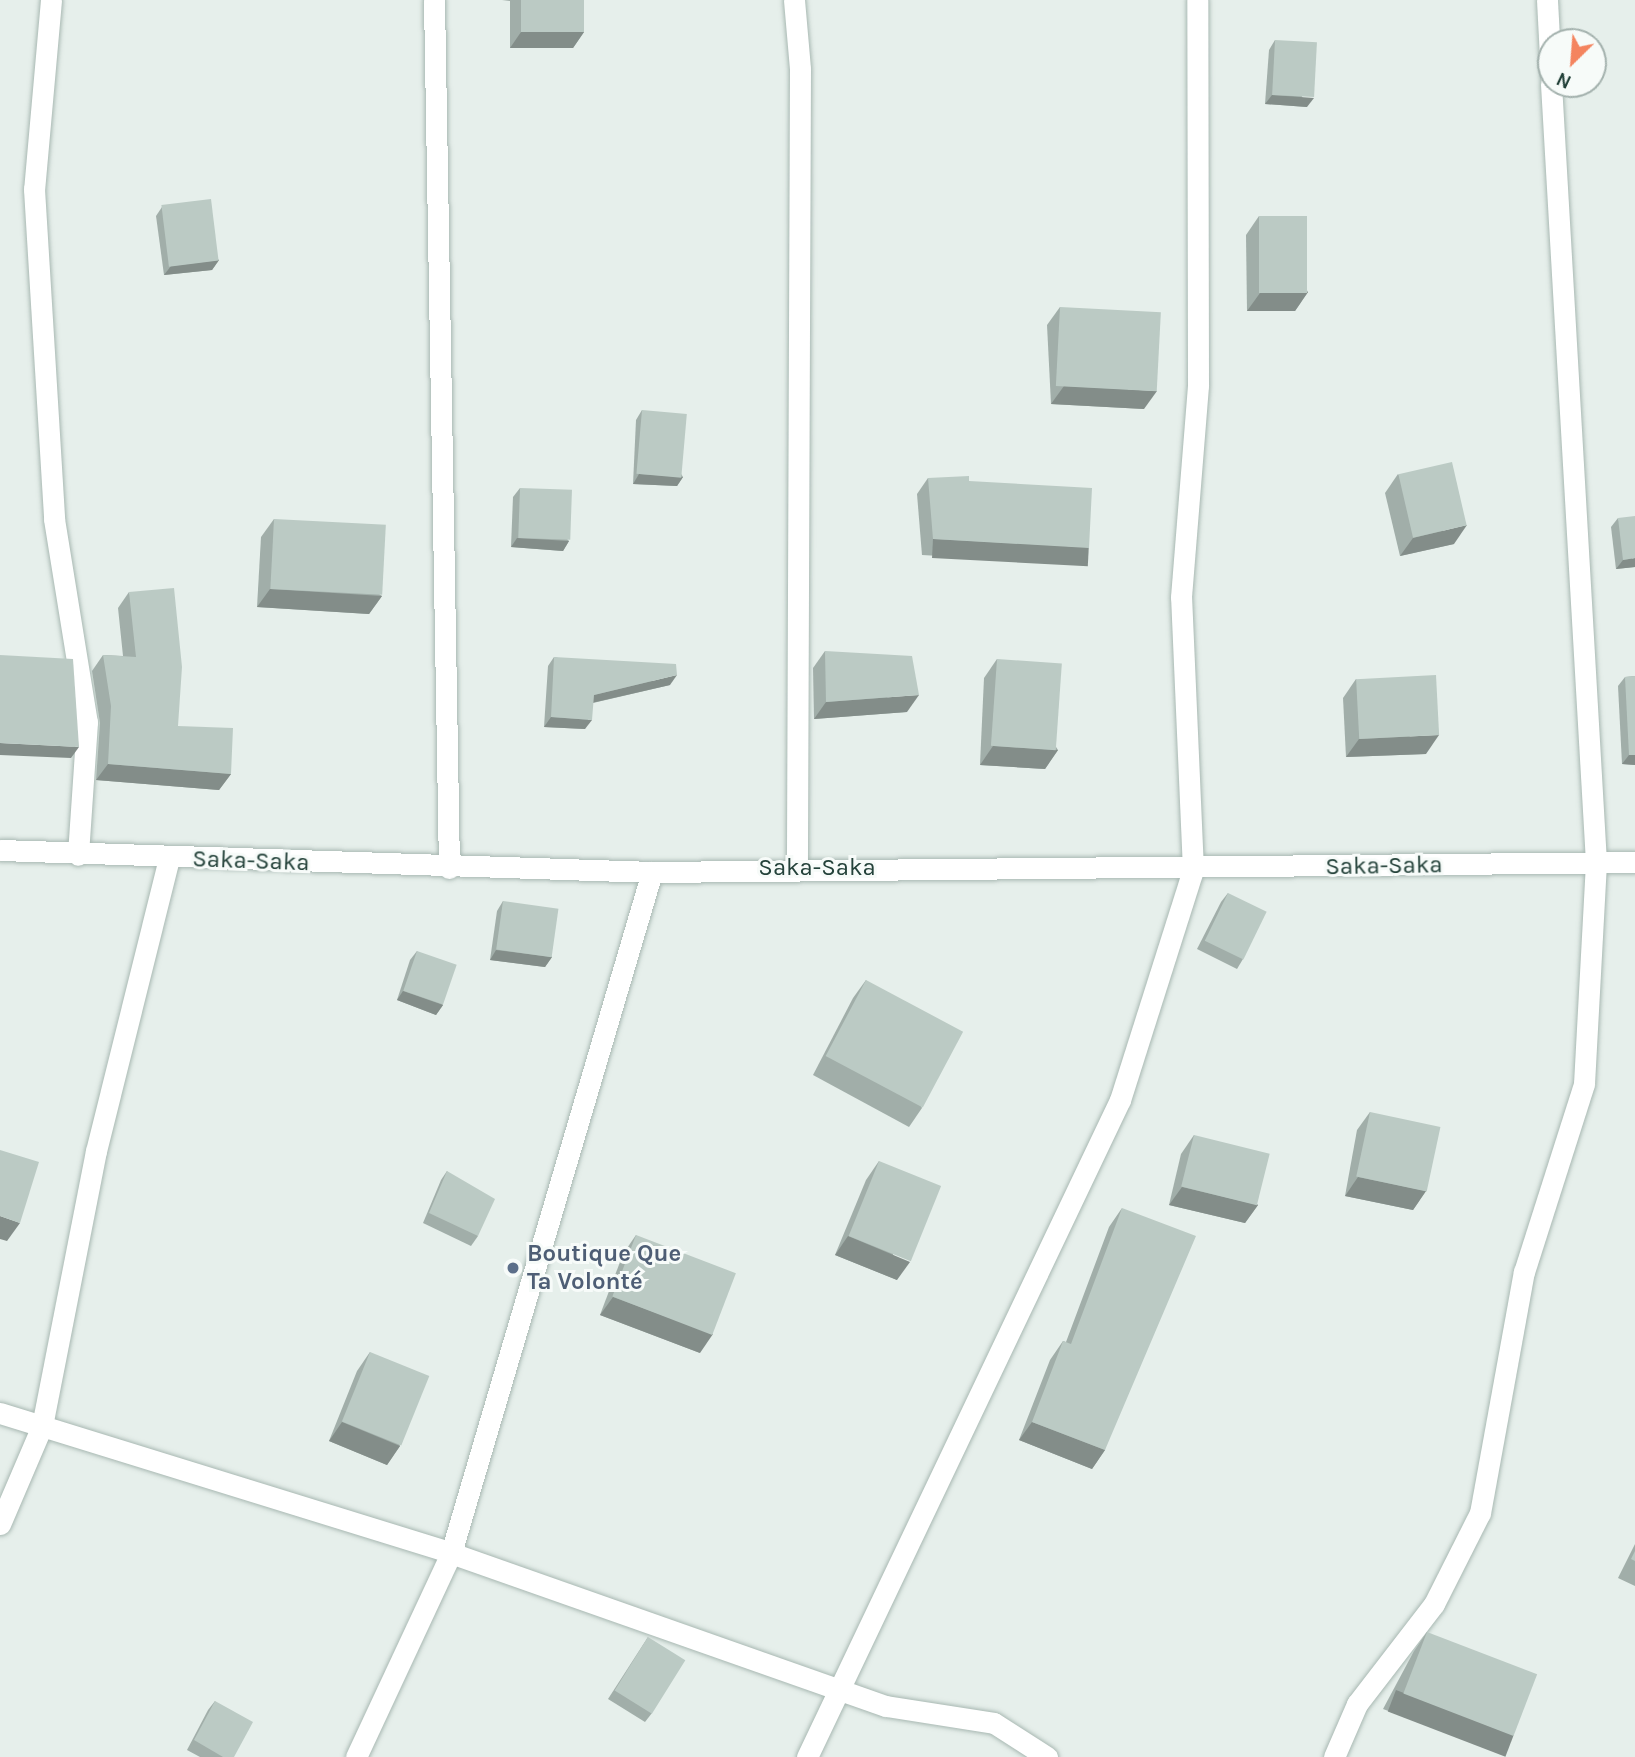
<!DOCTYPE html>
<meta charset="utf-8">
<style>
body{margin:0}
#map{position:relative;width:1635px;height:1757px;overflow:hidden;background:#e6efeb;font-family:Karla,sans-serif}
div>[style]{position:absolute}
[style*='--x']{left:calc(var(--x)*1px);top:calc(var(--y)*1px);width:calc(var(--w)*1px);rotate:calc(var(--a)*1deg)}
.roads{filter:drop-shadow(0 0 2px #a8b8b2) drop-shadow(0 0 2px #a8b8b2)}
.minor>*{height:21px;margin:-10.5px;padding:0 10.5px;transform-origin:10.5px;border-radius:10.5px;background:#fff}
.wall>*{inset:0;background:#a1aea9}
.shaded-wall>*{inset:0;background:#838d89;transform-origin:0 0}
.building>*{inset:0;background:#bbcac4;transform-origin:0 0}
.dots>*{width:19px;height:19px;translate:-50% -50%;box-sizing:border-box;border:4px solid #f7fbf9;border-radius:50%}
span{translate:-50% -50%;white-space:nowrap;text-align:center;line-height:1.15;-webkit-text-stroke:6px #f7fbf9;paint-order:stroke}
.street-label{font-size:24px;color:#24423a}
.service-label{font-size:24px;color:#4e5e75;font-weight:700}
.left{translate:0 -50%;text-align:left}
.north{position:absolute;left:1537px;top:28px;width:70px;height:70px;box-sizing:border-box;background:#f7fbf9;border:2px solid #a3b1ad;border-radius:50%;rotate:205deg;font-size:19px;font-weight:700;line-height:28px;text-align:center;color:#24423a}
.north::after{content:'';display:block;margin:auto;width:24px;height:32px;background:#f4845f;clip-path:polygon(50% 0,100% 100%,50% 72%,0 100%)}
</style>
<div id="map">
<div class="roads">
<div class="minor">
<i style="--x:51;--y:0;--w:190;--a:95.1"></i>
<i style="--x:34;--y:189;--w:331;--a:86.5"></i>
<i style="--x:54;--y:519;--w:206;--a:80.8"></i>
<i style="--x:87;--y:722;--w:133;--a:93.9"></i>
<i style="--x:434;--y:0;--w:868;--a:89.01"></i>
<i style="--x:794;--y:0;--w:69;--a:85"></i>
<i style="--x:800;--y:69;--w:798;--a:90.22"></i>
<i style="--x:1547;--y:0;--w:77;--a:87"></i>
<i style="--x:0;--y:850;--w:652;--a:1.93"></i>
<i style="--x:652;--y:872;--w:983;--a:-0.58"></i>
<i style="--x:0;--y:1413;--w:472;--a:17.2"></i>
<i style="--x:451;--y:1553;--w:461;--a:19.4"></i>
<i style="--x:886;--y:1706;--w:109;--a:8.9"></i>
<i style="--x:994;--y:1723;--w:63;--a:32.7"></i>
<i style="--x:0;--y:1524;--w:107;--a:-66.8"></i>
<i style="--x:42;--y:1426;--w:280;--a:-78.9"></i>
<i style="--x:96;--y:1151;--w:302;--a:-76"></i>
<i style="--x:356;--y:1757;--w:225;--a:-65"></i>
<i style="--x:451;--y:1553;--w:710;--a:-73.56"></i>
<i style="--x:807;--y:1757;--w:728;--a:-64.53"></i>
<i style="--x:1120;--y:1100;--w:241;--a:-72.4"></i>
<i style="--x:1193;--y:870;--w:273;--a:-92.5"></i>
<i style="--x:1181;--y:597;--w:213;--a:-85.4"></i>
<i style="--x:1198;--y:385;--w:385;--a:-90.1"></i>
<i style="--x:1334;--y:1757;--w:58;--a:-66.5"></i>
<i style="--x:1357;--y:1704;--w:126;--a:-52.4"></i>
<i style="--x:1434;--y:1604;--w:102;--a:-63.2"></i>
<i style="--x:1480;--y:1513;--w:245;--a:-79.7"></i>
<i style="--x:1524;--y:1272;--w:197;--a:-72.3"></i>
<i style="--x:1584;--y:1084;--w:222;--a:-86.9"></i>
<i style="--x:1596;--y:862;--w:779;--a:-93.31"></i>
</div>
</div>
<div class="wall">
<i style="clip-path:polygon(502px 0,584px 0,584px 32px,573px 48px,510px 48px,510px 1px)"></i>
<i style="clip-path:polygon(1275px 40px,1307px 107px,1265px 104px,1269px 50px)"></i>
<i style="clip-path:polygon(162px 207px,219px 260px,212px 270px,164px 275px,156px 216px)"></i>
<i style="clip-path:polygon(1259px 216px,1308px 292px,1295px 311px,1247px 311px,1246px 235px)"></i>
<i style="clip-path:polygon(1060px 307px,1144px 409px,1051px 404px,1047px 325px)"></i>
<i style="clip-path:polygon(642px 410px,683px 477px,677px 486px,633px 484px,636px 420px)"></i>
<i style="clip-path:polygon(1398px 474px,1454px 544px,1400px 556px,1385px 493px)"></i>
<i style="clip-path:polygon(928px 478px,969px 481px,1078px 564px,922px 555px,917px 494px)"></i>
<i style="clip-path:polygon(520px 488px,569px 541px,563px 551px,511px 547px,513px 497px)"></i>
<i style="clip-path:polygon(1618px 518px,1635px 567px,1616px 569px,1611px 527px)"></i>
<i style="clip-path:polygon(274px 519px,382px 596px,369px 614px,257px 607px,261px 537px)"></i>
<i style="clip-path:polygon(129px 592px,178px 726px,231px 774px,219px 790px,96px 780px,100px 723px,92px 671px,103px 655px,123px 656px,118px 608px)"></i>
<i style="clip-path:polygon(825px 651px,907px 712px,814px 719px,813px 668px)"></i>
<i style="clip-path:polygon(554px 657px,670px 685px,593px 703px,585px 729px,544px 727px,548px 666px)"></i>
<i style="clip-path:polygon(997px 659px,1058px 750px,1045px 769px,980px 765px,984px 678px)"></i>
<i style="clip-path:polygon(1635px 676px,1635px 765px,1622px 764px,1618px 686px,1625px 677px)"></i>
<i style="clip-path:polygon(1356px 679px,1426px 754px,1346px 757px,1343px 698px)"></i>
<i style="clip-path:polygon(1228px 893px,1243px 959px,1237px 969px,1197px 949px,1221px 902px)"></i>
<i style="clip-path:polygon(503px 901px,552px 957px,545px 967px,490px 960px,497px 911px)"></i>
<i style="clip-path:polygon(417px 951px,443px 1005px,436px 1015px,397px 1000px,410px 960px)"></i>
<i style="clip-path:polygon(866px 980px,922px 1108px,909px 1127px,813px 1075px,853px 998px)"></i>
<i style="clip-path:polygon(1370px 1112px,1426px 1191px,1413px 1210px,1345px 1196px,1357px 1130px)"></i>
<i style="clip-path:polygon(1194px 1135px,1258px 1205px,1245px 1223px,1169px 1205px,1181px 1154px)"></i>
<i style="clip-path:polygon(879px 1161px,897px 1280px,835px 1255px,866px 1180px)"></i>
<i style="clip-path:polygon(447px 1171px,478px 1236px,471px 1246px,423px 1223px,441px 1180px)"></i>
<i style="clip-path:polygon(1122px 1208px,1105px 1450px,1092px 1469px,1019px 1440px,1050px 1360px,1063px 1341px,1066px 1342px,1109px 1227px)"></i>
<i style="clip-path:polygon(636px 1235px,700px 1353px,600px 1315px,623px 1254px)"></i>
<i style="clip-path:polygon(370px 1352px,400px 1446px,387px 1465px,329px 1441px,357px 1371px)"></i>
<i style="clip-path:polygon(1635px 1544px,1635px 1586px,1618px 1578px)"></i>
<i style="clip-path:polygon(1427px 1632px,1501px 1753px,1383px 1709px,1414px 1651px)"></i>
<i style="clip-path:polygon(648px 1637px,652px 1713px,645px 1722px,608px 1699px)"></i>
<i style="clip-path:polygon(215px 1701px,234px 1757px,200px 1757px,187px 1750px,208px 1710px)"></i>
</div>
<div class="shaded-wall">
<i style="clip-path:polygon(521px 32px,584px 32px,573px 48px,510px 48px)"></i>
<i style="clip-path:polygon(1272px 95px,1314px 98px,1307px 107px,1265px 104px)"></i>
<i style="clip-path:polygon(219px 260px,212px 270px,164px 275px,171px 266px)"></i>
<i style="clip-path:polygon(1308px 292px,1295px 311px,1247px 311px,1260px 293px)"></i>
<i style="clip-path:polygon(1064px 386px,1157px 391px,1144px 409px,1051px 404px)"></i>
<i style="clip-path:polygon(639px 474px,683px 477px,677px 486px,633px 484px)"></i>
<i style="clip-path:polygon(1467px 525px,1454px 544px,1400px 556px,1413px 538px)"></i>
<i style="clip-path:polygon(517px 538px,569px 541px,563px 551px,511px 547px)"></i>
<i style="left:933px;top:539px;width:156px;height:19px;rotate:3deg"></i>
<i style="clip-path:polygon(1635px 558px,1635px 567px,1616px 569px,1623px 560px)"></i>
<i style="clip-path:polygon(270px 589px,382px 596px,369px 614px,257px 607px)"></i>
<i style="clip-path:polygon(677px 675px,670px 685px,587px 704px,594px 695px)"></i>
<i style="clip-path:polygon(919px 695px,907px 712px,814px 719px,826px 702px)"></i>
<i style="clip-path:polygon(551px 717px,592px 720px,585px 729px,544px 727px)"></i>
<i style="clip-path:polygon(1439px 735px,1426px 754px,1346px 757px,1359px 739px)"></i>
<i style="clip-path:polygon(0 743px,79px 747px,71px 758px,0 755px)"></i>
<i style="clip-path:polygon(993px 746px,1058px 750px,1045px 769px,980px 765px)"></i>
<i style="clip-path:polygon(1629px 755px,1635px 755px,1635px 765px,1622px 764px)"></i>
<i style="clip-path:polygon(108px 764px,231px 774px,219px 790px,96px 780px)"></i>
<i style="clip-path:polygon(496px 950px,552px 957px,545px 967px,490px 960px)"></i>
<i style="clip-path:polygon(403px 991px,443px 1005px,436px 1015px,397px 1000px)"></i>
<i style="clip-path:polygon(1358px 1177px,1426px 1191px,1413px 1210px,1345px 1196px)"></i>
<i style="clip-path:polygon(1182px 1187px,1258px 1205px,1245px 1223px,1169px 1205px)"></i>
<i style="clip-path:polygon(0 1216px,20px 1223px,7px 1241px,0 1239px)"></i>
<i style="clip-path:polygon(848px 1236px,910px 1262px,897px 1280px,835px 1255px)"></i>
<i style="clip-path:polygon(613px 1297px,713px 1334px,700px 1353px,600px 1315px)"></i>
<i style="clip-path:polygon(342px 1422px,400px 1446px,387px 1465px,329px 1441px)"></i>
<i style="clip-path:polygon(1032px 1422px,1105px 1450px,1092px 1469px,1019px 1440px)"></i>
<i style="left:1396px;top:1690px;width:126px;height:23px;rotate:21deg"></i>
</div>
<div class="building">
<i style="left:521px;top:0;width:63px;height:32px"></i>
<i style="left:1275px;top:40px;width:42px;height:55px;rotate:3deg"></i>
<i style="left:211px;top:199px;width:62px;height:50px;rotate:83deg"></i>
<i style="left:1259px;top:216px;width:48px;height:77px"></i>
<i style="left:1060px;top:307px;width:101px;height:79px;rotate:3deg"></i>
<i style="left:642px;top:410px;width:45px;height:64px;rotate:5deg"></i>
<i style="left:1452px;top:462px;width:65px;height:55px;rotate:77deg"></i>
<i style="clip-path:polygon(969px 476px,969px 481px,1092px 488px,1089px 548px,933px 539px,928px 478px)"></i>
<i style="left:520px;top:488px;width:52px;height:50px;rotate:2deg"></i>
<i style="clip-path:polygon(1635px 516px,1635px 558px,1623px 560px,1618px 518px)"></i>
<i style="left:274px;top:519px;width:112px;height:70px;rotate:3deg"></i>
<i style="clip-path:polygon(174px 588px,182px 667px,178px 726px,233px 728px,231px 774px,108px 764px,111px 706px,103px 655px,136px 657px,129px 592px)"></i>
<i style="clip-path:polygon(825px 651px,912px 656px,919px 695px,826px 702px)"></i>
<i style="clip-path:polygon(0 655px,73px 659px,79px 747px,0 743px)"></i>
<i style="clip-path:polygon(554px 657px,676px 664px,677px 675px,594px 695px,592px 720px,551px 717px)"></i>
<i style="left:997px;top:659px;width:65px;height:87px;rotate:4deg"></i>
<i style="left:1436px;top:675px;width:60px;height:80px;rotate:87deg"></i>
<i style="clip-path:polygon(1635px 676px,1635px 755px,1629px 755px,1625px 677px)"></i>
<i style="left:1228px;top:893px;width:43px;height:53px;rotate:26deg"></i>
<i style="left:503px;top:901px;width:56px;height:49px;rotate:8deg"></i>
<i style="left:417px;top:951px;width:42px;height:42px;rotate:19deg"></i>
<i style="left:866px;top:980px;width:110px;height:86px;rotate:28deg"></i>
<i style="left:1370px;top:1112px;width:72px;height:66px;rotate:12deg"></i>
<i style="left:1194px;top:1135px;width:78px;height:53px;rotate:14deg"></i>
<i style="clip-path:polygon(0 1150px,39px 1162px,20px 1223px,0 1216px)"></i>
<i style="left:879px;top:1161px;width:67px;height:81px;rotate:22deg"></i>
<i style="clip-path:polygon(447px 1171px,495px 1199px,478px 1236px,429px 1213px)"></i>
<i style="clip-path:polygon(1122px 1208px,1196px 1236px,1105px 1450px,1032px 1422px,1063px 1341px,1071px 1344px)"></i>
<i style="left:636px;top:1235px;width:107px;height:66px;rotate:21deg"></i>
<i style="left:370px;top:1352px;width:64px;height:75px;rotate:22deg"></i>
<i style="clip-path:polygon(1635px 1551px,1635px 1561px,1631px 1559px)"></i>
<i style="left:1427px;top:1632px;width:118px;height:66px;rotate:21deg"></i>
<i style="left:648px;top:1637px;width:44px;height:63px;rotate:32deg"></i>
<i style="clip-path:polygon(215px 1701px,253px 1722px,234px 1757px,223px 1757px,194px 1740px)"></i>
</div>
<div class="dots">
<i style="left:513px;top:1268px;background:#5c6f8a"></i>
</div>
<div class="street-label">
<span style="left:251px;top:861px;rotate:2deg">Saka-Saka</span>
<span style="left:1384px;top:866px;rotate:-1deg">Saka-Saka</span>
<span style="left:817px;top:868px">Saka-Saka</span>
</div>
<div class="service-label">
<span class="left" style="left:527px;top:1268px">Boutique Que<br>Ta Volonté</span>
</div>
<div class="north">N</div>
</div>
